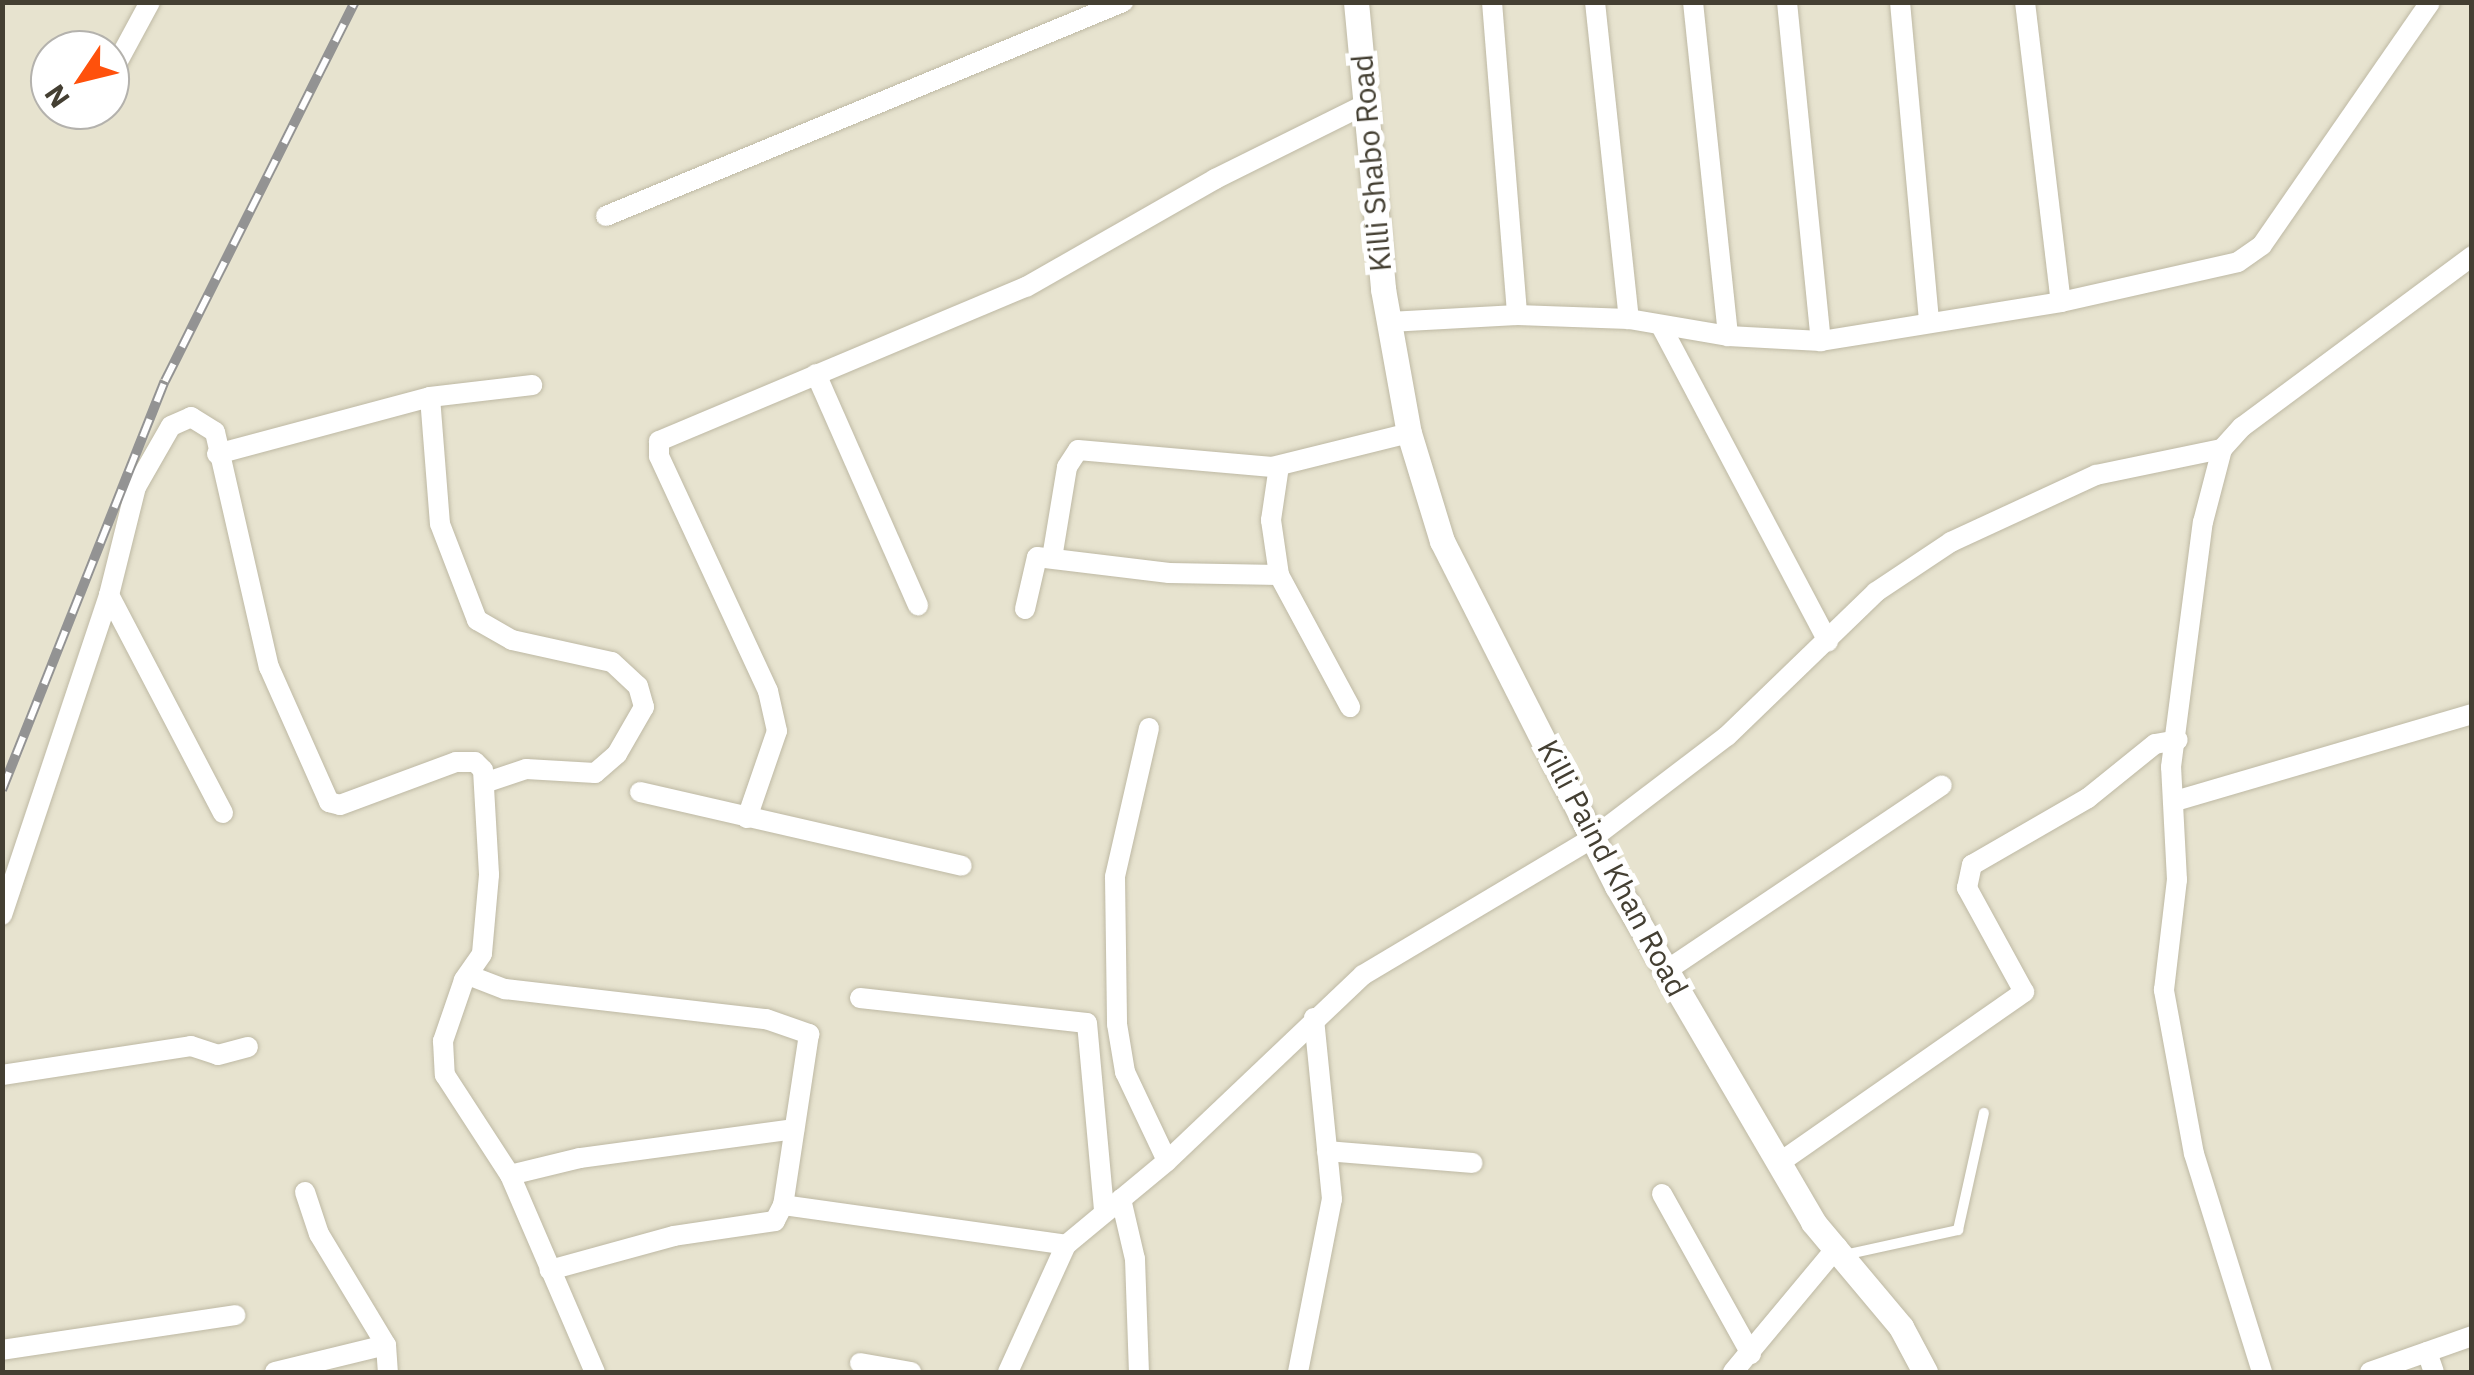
<!DOCTYPE html>
<style>
body{margin:0}
#map{position:relative;width:2474px;height:1375px;overflow:hidden;background:#f2f0e2;font-family:"IBM Plex Sans",sans-serif}
div>[style]{position:absolute}
[style*='--x']{left:calc(var(--x)*1px);top:calc(var(--y)*1px);width:calc(var(--w)*1px);rotate:calc(var(--a)*1deg)}
.residential>*{inset:0;background:#e7e3cf}
.roads{filter:drop-shadow(0 0 2px #beb9a4) drop-shadow(0 0 2px #beb9a4)}
.service>*{height:10px;margin:-5px;padding:0 5px;transform-origin:5px;border-radius:5px;background:#fff}
.minor>*{height:20px;margin:-10px;padding:0 10px;transform-origin:10px;border-radius:10px;background:#fff}
.tertiary>*{height:25px;margin:-12.5px;padding:0 12.5px;transform-origin:12.5px;border-radius:12.5px;background:#fff}
.rail>*{height:10px;margin-top:-5px;transform-origin:0;background:repeating-linear-gradient(90deg,#fff 0 19px,#939393 0 38px);box-sizing:border-box;border-block:2px solid #939393}
span{translate:-50% -50%;white-space:nowrap;text-align:center;line-height:1.15;-webkit-text-stroke:10px #fff;paint-order:stroke}
.street-label{font-size:30px;color:#443f32}
.frame{position:absolute;inset:0;border:5px solid #443f32;pointer-events:none}
.north{position:absolute;left:30px;top:30px;width:100px;height:100px;box-sizing:border-box;background:#fff;border:2px solid #b4b2ad;border-radius:50%;rotate:235deg;font-size:28px;font-weight:700;line-height:40px;text-align:center;color:#443f32}
.north::after{content:'';display:block;margin:auto;width:35px;height:45px;background:#ff510c;clip-path:polygon(50% 0,100% 100%,50% 72%,0 100%)}
</style>
<div id="map">
<div class="residential">
<i style="clip-path:polygon(evenodd,3px 3px,2471px 3px,2471px 1372px,3px 1372px,3px 3px,50px 50px,110px 50px,110px 110px,50px 110px,50px 50px)"></i>
</div>
<div class="roads">
<div class="service">
<i style="--x:1844;--y:1255;--w:117;--a:-12.4"></i>
<i style="--x:1958;--y:1230;--w:120;--a:-77.5"></i>
</div>
<div class="minor">
<i style="--x:1492;--y:2;--w:314;--a:85.4"></i>
<i style="--x:1595;--y:2;--w:319;--a:83.9"></i>
<i style="--x:1693;--y:2;--w:336;--a:84"></i>
<i style="--x:1787;--y:2;--w:341;--a:84.3"></i>
<i style="--x:1900;--y:2;--w:321;--a:84.8"></i>
<i style="--x:2025;--y:2;--w:302;--a:83.2"></i>
<i style="--x:110;--y:76;--w:84;--a:-61.6"></i>
<i style="--x:606;--y:216;--w:560;--a:-22.49"></i>
<i style="--x:1389;--y:322;--w:128;--a:-3.1"></i>
<i style="--x:1517;--y:315;--w:112;--a:2"></i>
<i style="--x:1629;--y:319;--w:100;--a:9.7"></i>
<i style="--x:1728;--y:336;--w:93;--a:3.1"></i>
<i style="--x:1821;--y:341;--w:243;--a:-9.2"></i>
<i style="--x:2061;--y:302;--w:181;--a:-12.7"></i>
<i style="--x:2238;--y:262;--w:29;--a:-35"></i>
<i style="--x:2262;--y:245;--w:295;--a:-55.3"></i>
<i style="--x:1661;--y:326;--w:357;--a:62.1"></i>
<i style="--x:816;--y:374;--w:253;--a:66.2"></i>
<i style="--x:430;--y:397;--w:127;--a:85.5"></i>
<i style="--x:440;--y:524;--w:103;--a:68.9"></i>
<i style="--x:477;--y:620;--w:40;--a:29.7"></i>
<i style="--x:512;--y:640;--w:102;--a:12.4"></i>
<i style="--x:612;--y:662;--w:35;--a:43"></i>
<i style="--x:638;--y:686;--w:22;--a:74"></i>
<i style="--x:644;--y:707;--w:54;--a:119.9"></i>
<i style="--x:617;--y:754;--w:29;--a:139"></i>
<i style="--x:595;--y:773;--w:69;--a:-176.7"></i>
<i style="--x:526;--y:769;--w:44;--a:161.6"></i>
<i style="--x:217;--y:454;--w:220;--a:-15"></i>
<i style="--x:430;--y:397;--w:103;--a:-6.7"></i>
<i style="--x:1279;--y:466;--w:55;--a:98.4"></i>
<i style="--x:1271;--y:520;--w:56;--a:81.7"></i>
<i style="--x:1279;--y:575;--w:150;--a:61.7"></i>
<i style="--x:1052;--y:558;--w:92;--a:-80.6"></i>
<i style="--x:1067;--y:467;--w:20;--a:-57"></i>
<i style="--x:1078;--y:450;--w:195;--a:5"></i>
<i style="--x:1272;--y:467;--w:141;--a:-13.9"></i>
<i style="--x:1025;--y:609;--w:53;--a:-77"></i>
<i style="--x:1037;--y:557;--w:133;--a:6.9"></i>
<i style="--x:1169;--y:573;--w:110;--a:1"></i>
<i style="--x:1149;--y:728;--w:153;--a:102.9"></i>
<i style="--x:1115;--y:877;--w:147;--a:89.2"></i>
<i style="--x:1117;--y:1024;--w:49;--a:80.5"></i>
<i style="--x:1125;--y:1072;--w:98;--a:64.7"></i>
<i style="--x:640;--y:792;--w:330;--a:12.9"></i>
<i style="--x:2175;--y:801;--w:309;--a:-16.3"></i>
<i style="--x:223;--y:813;--w:246;--a:-117.6"></i>
<i style="--x:109;--y:595;--w:111;--a:-76"></i>
<i style="--x:136;--y:487;--w:70;--a:-60.2"></i>
<i style="--x:171;--y:426;--w:22;--a:-24"></i>
<i style="--x:191;--y:417;--w:28;--a:32"></i>
<i style="--x:215;--y:432;--w:241;--a:77.1"></i>
<i style="--x:269;--y:667;--w:148;--a:66"></i>
<i style="--x:329;--y:802;--w:11;--a:15"></i>
<i style="--x:340;--y:805;--w:124;--a:-20.3"></i>
<i style="--x:456;--y:762;--w:19;--a:0"></i>
<i style="--x:475;--y:762;--w:11;--a:45"></i>
<i style="--x:483;--y:770;--w:105;--a:86.7"></i>
<i style="--x:489;--y:875;--w:79;--a:95.1"></i>
<i style="--x:482;--y:954;--w:32;--a:125"></i>
<i style="--x:464;--y:980;--w:65;--a:109"></i>
<i style="--x:443;--y:1041;--w:34;--a:87"></i>
<i style="--x:445;--y:1075;--w:119;--a:57"></i>
<i style="--x:510;--y:1175;--w:215;--a:66.7"></i>
<i style="--x:747;--y:818;--w:92;--a:-71"></i>
<i style="--x:777;--y:731;--w:41;--a:-102.7"></i>
<i style="--x:768;--y:691;--w:259;--a:-114.9"></i>
<i style="--x:659;--y:456;--w:15;--a:-90"></i>
<i style="--x:659;--y:441;--w:398;--a:-22.8"></i>
<i style="--x:1026;--y:287;--w:218;--a:-29.7"></i>
<i style="--x:1215;--y:179;--w:169;--a:-26.4"></i>
<i style="--x:2;--y:915;--w:337;--a:-71.5"></i>
<i style="--x:1667;--y:970;--w:331;--a:-33.9"></i>
<i style="--x:468;--y:975;--w:40;--a:21"></i>
<i style="--x:505;--y:989;--w:263;--a:6.6"></i>
<i style="--x:766;--y:1019;--w:46;--a:19.2"></i>
<i style="--x:809;--y:1034;--w:173;--a:98.6"></i>
<i style="--x:783;--y:1205;--w:18;--a:117"></i>
<i style="--x:775;--y:1221;--w:102;--a:171.6"></i>
<i style="--x:674;--y:1236;--w:129;--a:164.7"></i>
<i style="--x:860;--y:998;--w:228;--a:6.3"></i>
<i style="--x:1087;--y:1023;--w:189;--a:84.8"></i>
<i style="--x:2;--y:1075;--w:191;--a:-8.7"></i>
<i style="--x:191;--y:1046;--w:28;--a:18"></i>
<i style="--x:218;--y:1055;--w:31;--a:-15"></i>
<i style="--x:1327;--y:1151;--w:146;--a:4.7"></i>
<i style="--x:1779;--y:1163;--w:299;--a:-34.9"></i>
<i style="--x:2024;--y:992;--w:119;--a:-118.7"></i>
<i style="--x:1967;--y:888;--w:24;--a:-78"></i>
<i style="--x:1972;--y:865;--w:134;--a:-30"></i>
<i style="--x:2088;--y:798;--w:86;--a:-38.9"></i>
<i style="--x:2155;--y:744;--w:23;--a:-10"></i>
<i style="--x:510;--y:1175;--w:72;--a:-13.7"></i>
<i style="--x:580;--y:1158;--w:216;--a:-7.7"></i>
<i style="--x:305;--y:1192;--w:44;--a:71.6"></i>
<i style="--x:319;--y:1234;--w:130;--a:58.9"></i>
<i style="--x:386;--y:1345;--w:27;--a:86"></i>
<i style="--x:1662;--y:1194;--w:183;--a:60.9"></i>
<i style="--x:1121;--y:1199;--w:62;--a:76.9"></i>
<i style="--x:1135;--y:1259;--w:113;--a:88"></i>
<i style="--x:783;--y:1205;--w:286;--a:8"></i>
<i style="--x:2;--y:1350;--w:236;--a:-8.5"></i>
<i style="--x:2427;--y:1352;--w:21;--a:71"></i>
<i style="--x:860;--y:1363;--w:52;--a:10"></i>
<i style="--x:275;--y:1372;--w:114;--a:-13.7"></i>
<i style="--x:1008;--y:1372;--w:140;--a:-65.5"></i>
<i style="--x:1066;--y:1245;--w:131;--a:-39.7"></i>
<i style="--x:1167;--y:1161;--w:270;--a:-43.5"></i>
<i style="--x:1363;--y:975;--w:268;--a:-30.8"></i>
<i style="--x:1593;--y:838;--w:168;--a:-37.3"></i>
<i style="--x:1727;--y:736;--w:207;--a:-44"></i>
<i style="--x:1876;--y:592;--w:90;--a:-33.7"></i>
<i style="--x:1951;--y:542;--w:160;--a:-24.8"></i>
<i style="--x:2096;--y:475;--w:129;--a:-11.7"></i>
<i style="--x:1298;--y:1372;--w:176;--a:-78.9"></i>
<i style="--x:1332;--y:1199;--w:182;--a:-95.7"></i>
<i style="--x:1733;--y:1372;--w:163;--a:-50.2"></i>
<i style="--x:2262;--y:1372;--w:228;--a:-107.3"></i>
<i style="--x:2194;--y:1154;--w:167;--a:-100.4"></i>
<i style="--x:2164;--y:990;--w:111;--a:-83.3"></i>
<i style="--x:2177;--y:880;--w:113;--a:-93"></i>
<i style="--x:2171;--y:767;--w:247;--a:-82.6"></i>
<i style="--x:2203;--y:522;--w:75;--a:-75.4"></i>
<i style="--x:2222;--y:449;--w:30;--a:-48"></i>
<i style="--x:2242;--y:427;--w:287;--a:-36.6"></i>
<i style="--x:2370;--y:1372;--w:108;--a:-19.4"></i>
</div>
<div class="tertiary">
<i style="--x:1356;--y:2;--w:288;--a:84.6"></i>
<i style="--x:1383;--y:289;--w:146;--a:79.8"></i>
<i style="--x:1409;--y:433;--w:113;--a:73"></i>
<i style="--x:1442;--y:541;--w:387;--a:63.1"></i>
<i style="--x:1617;--y:886;--w:389;--a:59.7"></i>
<i style="--x:1813;--y:1222;--w:137;--a:50"></i>
<i style="--x:1901;--y:1327;--w:51;--a:61.9"></i>
</div>
</div>
<div class="rail">
<i style="--x:2;--y:790;--w:440;--a:-68.3"></i>
<i style="--x:165;--y:381;--w:424;--a:-63.4"></i>
</div>
<div class="street-label">
<span style="left:1371px;top:163px;rotate:-95deg">Killi Shabo Road</span>
<span style="left:1613px;top:868px;rotate:62deg">Killi Paind Khan Road</span>
</div>
<div class="frame"></div>
<div class="north">N</div>
</div>
